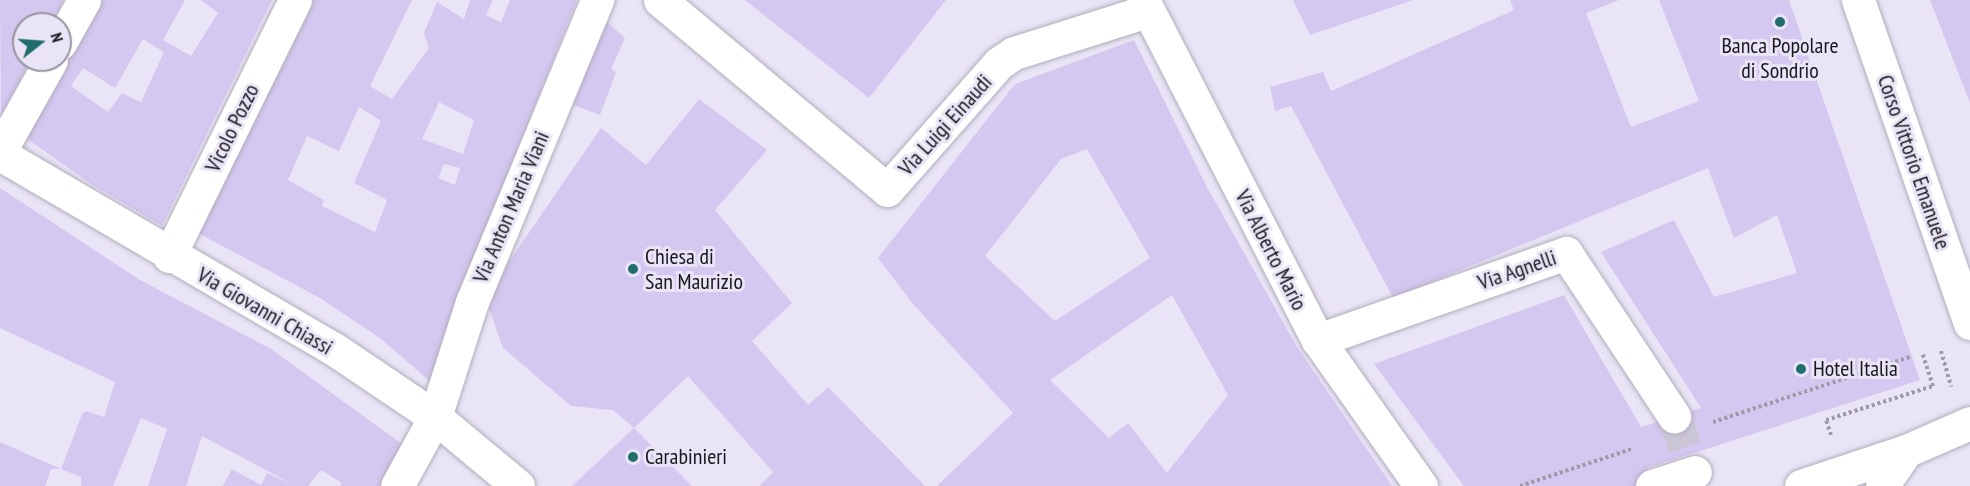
<!DOCTYPE html>
<style>
body{margin:0}
#map{position:relative;width:1970px;height:486px;overflow:hidden;background:#eae5f6;font-family:"PT Sans Narrow",sans-serif}
div>[style]{position:absolute}
[style*='--x']{left:calc(var(--x)*1px);top:calc(var(--y)*1px);width:calc(var(--w)*1px);rotate:calc(var(--a)*1deg)}
.building>*{inset:0;background:#d4c7f0}
.street-tunnel>*{height:33px;margin-top:-16.5px;transform-origin:0;background:repeating-linear-gradient(90deg,#cbc6d5 0 33px,transparent 0 49px)}
.path>*{height:4px;margin-top:-2px;transform-origin:0;background:repeating-linear-gradient(90deg,#9e9aa7 0 3px,transparent 0 6px)}
.roads{filter:drop-shadow(0 0 2px #b2adbd) drop-shadow(0 0 2px #b2adbd)}
.street>*{height:33px;margin:-16.5px;padding:0 16.5px;transform-origin:16.5px;border-radius:16.5px;background:#fff}
.secondary>*{height:33px;margin:-16.5px;padding:0 16.5px;transform-origin:16.5px;border-radius:16.5px;background:#fff}
.dots>*{width:16px;height:16px;translate:-50% -50%;box-sizing:border-box;border:3px solid #eae5f6;border-radius:50%}
span{translate:-50% -50%;white-space:nowrap;text-align:center;line-height:1.15;-webkit-text-stroke:6px #eae5f6;paint-order:stroke}
.poi-label{font-size:22px;color:#19171d}
.left{translate:0 -50%;text-align:left}
.street-label{font-size:22px;color:#19171d}
.north{position:absolute;left:12px;top:12px;width:60px;height:60px;box-sizing:border-box;background:#eae5f6;border:2px solid #96939f;border-radius:50%;rotate:73deg;font-size:16px;font-weight:700;line-height:24px;text-align:center;color:#19171d}
.north::after{content:'';display:block;margin:auto;width:21px;height:27px;background:#216d6c;clip-path:polygon(50% 0,100% 100%,50% 72%,0 100%)}
</style>
<div id="map">
<div class="building">
<i style="clip-path:polygon(0 0,64px 0,51px 24px,24px 24px,24px 60px,31px 60px,1px 116px)"></i>
<i style="clip-path:polygon(evenodd,103px 0,185px 0,163px 40px,191px 56px,218px 13px,201px 0,272px 0,162px 226px,91px 184px,19px 133px,103px 0,143px 39px,164px 52px,141px 102px,122px 93px,108px 112px,71px 86px,83px 68px,115px 88px,143px 39px)"></i>
<i style="clip-path:polygon(evenodd,313px 0,412px 0,370px 86px,392px 99px,429px 48px,424px 33px,437px 2px,464px 19px,470px 0,493px 0,486px 15px,501px 22px,510px 0,577px 0,500px 194px,433px 384px,380px 338px,320px 298px,196px 232px,313px 0,439px 102px,474px 120px,463px 154px,422px 139px,439px 102px,313px 0,359px 107px,381px 121px,354px 183px,387px 200px,375px 232px,322px 206px,324px 200px,288px 180px,307px 136px,339px 151px,359px 107px,313px 0,444px 164px,460px 168px,455px 185px,438px 178px,444px 164px)"></i>
<i style="clip-path:polygon(745px 0,946px 0,869px 98px)"></i>
<i style="clip-path:polygon(1293px 0,1413px 0,1310px 35px)"></i>
<i style="clip-path:polygon(1510px 0,1619px 0,1586px 13px,1631px 127px,1699px 101px,1659px 0,1789px 0,1920px 380px,1647px 468px,1652px 486px,1464px 486px,1374px 364px,1564px 295px,1641px 427px,1701px 408px,1601px 252px,1674px 220px,1714px 297px,1797px 273px,1777px 215px,1734px 238px,1708px 168px,1393px 298px,1291px 106px,1275px 111px,1270px 87px,1323px 72px,1331px 91px,1514px 10px)"></i>
<i style="clip-path:polygon(1930px 0,1970px 0,1970px 103px)"></i>
<i style="clip-path:polygon(600px 16px,625px 38px,611px 69px,616px 72px,600px 115px,565px 102px)"></i>
<i style="clip-path:polygon(evenodd,1134px 40px,1207px 187px,1297px 347px,1392px 486px,937px 486px,1013px 413px,913px 304px,878px 258px,1015px 84px,1134px 40px,1087px 149px,1150px 258px,1055px 321px,985px 256px,1061px 159px,1087px 149px,1134px 40px,1172px 295px,1228px 395px,1167px 473px,1128px 423px,1109px 438px,1050px 380px,1172px 295px)"></i>
<i style="clip-path:polygon(699px 99px,767px 150px,715px 210px,792px 303px,752px 341px,808px 405px,828px 387px,925px 486px,759px 486px,773px 472px,688px 376px,634px 428px,613px 410px,571px 406px,503px 348px,488px 306px,497px 279px,601px 128px,646px 165px)"></i>
<i style="clip-path:polygon(0 188px,140px 280px,271px 349px,402px 444px,382px 486px,340px 486px,342px 483px,321px 470px,308px 486px,223px 486px,232px 469px,261px 485px,267px 473px,292px 484px,202px 436px,186px 486px,148px 486px,167px 429px,141px 418px,113px 486px,81px 486px,81px 477px,61px 469px,51px 469px,45px 486px,0 486px,0 442px,61px 469px,82px 414px,86px 411px,104px 417px,115px 382px,0 328px)"></i>
<i style="clip-path:polygon(634px 428px,692px 486px,572px 486px)"></i>
</div>
<div class="street-tunnel">
<i style="--x:1674;--y:416;--w:42;--a:69"></i>
</div>
<div class="path">
<i style="--x:1941;--y:351;--w:37;--a:74"></i>
<i style="--x:1713;--y:422;--w:210;--a:-18.3"></i>
<i style="--x:1831;--y:435;--w:16;--a:-108"></i>
<i style="--x:1826;--y:420;--w:112;--a:-17.6"></i>
<i style="--x:1933;--y:386;--w:36;--a:-108"></i>
<i style="--x:1520;--y:486;--w:118;--a:-18.3"></i>
</div>
<div class="roads">
<div class="street">
<i style="--x:660;--y:0;--w:296;--a:39.9"></i>
<i style="--x:887;--y:190;--w:169;--a:-48.6"></i>
<i style="--x:999;--y:63;--w:18;--a:-34"></i>
<i style="--x:1014;--y:53;--w:139;--a:-17.5"></i>
<i style="--x:1143;--y:0;--w:382;--a:62.8"></i>
<i style="--x:1318;--y:340;--w:179;--a:54.8"></i>
<i style="--x:60;--y:43;--w:49;--a:-60.8"></i>
<i style="--x:0;--y:151;--w:104;--a:-60.7"></i>
<i style="--x:0;--y:154;--w:387;--a:30.3"></i>
<i style="--x:334;--y:349;--w:122;--a:34"></i>
<i style="--x:435;--y:417;--w:108;--a:39.7"></i>
<i style="--x:169;--y:256;--w:285;--a:-63.8"></i>
<i style="--x:1318;--y:340;--w:263;--a:-19.3"></i>
<i style="--x:1566;--y:253;--w:196;--a:56.5"></i>
<i style="--x:397;--y:486;--w:79;--a:-61.2"></i>
<i style="--x:435;--y:417;--w:121;--a:-72.2"></i>
<i style="--x:472;--y:302;--w:327;--a:-67.5"></i>
<i style="--x:1652;--y:486;--w:45;--a:-18"></i>
<i style="--x:1801;--y:486;--w:111;--a:-18.4"></i>
</div>
<div class="secondary">
<i style="--x:1858;--y:0;--w:342;--a:70.9"></i>
<i style="--x:1882;--y:486;--w:42;--a:-55.6"></i>
<i style="--x:1906;--y:451;--w:70;--a:-23.6"></i>
</div>
</div>
<div class="dots">
<i style="left:1780px;top:22px;background:#216d6c"></i>
<i style="left:633px;top:269px;background:#216d6c"></i>
<i style="left:1801px;top:369px;background:#216d6c"></i>
<i style="left:633px;top:457px;background:#216d6c"></i>
</div>
<div class="poi-label">
<span style="left:1780px;top:58px">Banca Popolare<br>di Sondrio</span>
<span class="left" style="left:645px;top:269px">Chiesa di<br>San Maurizio</span>
<span class="left" style="left:1813px;top:369px">Hotel Italia</span>
<span class="left" style="left:645px;top:457px">Carabinieri</span>
</div>
<div class="street-label">
<span style="left:945px;top:125px;rotate:-48deg">Via Luigi Einaudi</span>
<span style="left:232px;top:128px;rotate:-64deg">Vicolo Pozzo</span>
<span style="left:1914px;top:162px;rotate:71deg">Corso Vittorio Emanuele</span>
<span style="left:511px;top:207px;rotate:-67deg">Via Anton Maria Viani</span>
<span style="left:1271px;top:250px;rotate:63deg">Via Alberto Mario</span>
<span style="left:1517px;top:270px;rotate:-19deg">Via Agnelli</span>
<span style="left:265px;top:311px;rotate:30deg">Via Giovanni Chiassi</span>
</div>
<div class="north">N</div>
</div>
